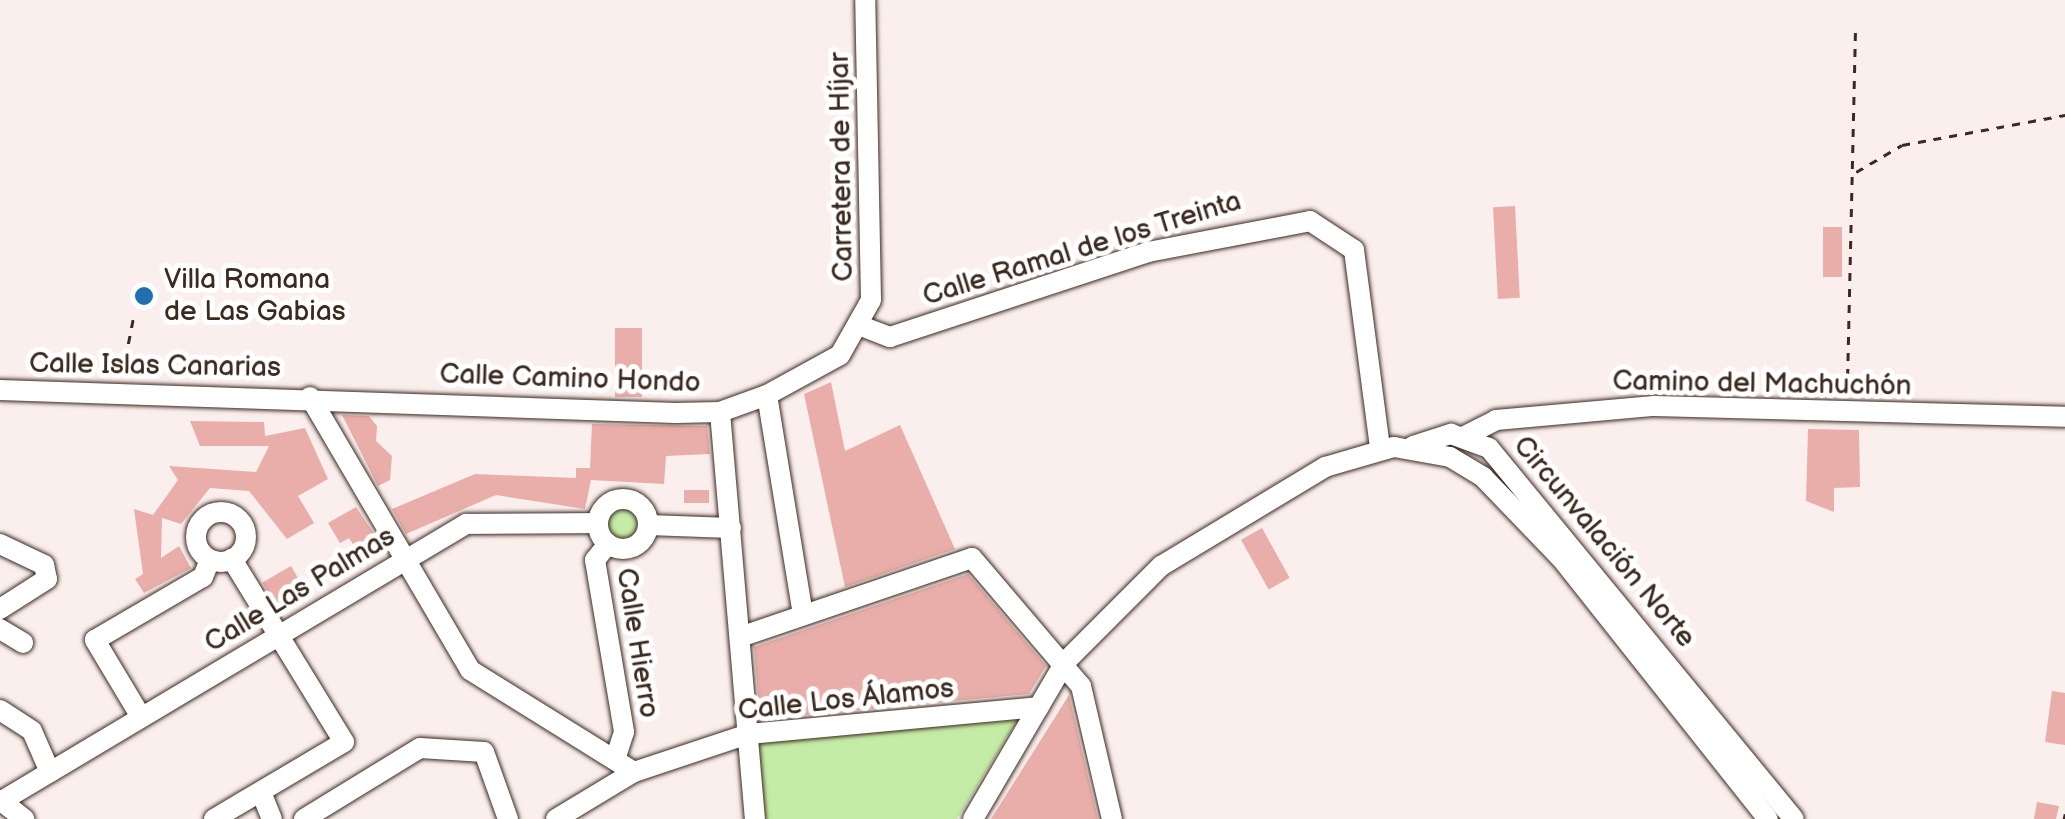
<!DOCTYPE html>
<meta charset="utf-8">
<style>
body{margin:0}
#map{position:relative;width:2065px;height:819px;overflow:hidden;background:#fbefee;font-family:"Balsamiq Sans",sans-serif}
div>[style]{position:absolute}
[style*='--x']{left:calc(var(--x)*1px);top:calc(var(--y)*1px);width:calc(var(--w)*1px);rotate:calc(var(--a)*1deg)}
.green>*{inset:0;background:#c5eca7}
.round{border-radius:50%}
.building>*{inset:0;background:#e9aea9;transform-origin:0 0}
.path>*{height:2.5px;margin-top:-1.25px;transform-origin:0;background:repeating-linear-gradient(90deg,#3b2a1e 0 8px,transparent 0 16px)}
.roads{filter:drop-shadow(0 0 2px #3b2a1e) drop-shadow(0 0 2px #3b2a1e)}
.minor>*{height:20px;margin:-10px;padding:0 10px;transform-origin:10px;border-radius:10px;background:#fff}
.minor>.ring{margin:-10px;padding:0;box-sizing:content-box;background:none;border:20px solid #fff;border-radius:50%}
.dots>*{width:28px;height:28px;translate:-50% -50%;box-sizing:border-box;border:5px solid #fff;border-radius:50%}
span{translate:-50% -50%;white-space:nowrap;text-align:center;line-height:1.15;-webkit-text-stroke:10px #fff;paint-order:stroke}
.street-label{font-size:28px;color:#3b2a1e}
.poi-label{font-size:28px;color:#3b2a1e}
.left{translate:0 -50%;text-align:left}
</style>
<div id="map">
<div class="green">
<i class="round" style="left:609px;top:510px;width:28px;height:28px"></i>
<i style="clip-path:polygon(1018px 719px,957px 819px,766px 819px,758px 743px)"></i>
</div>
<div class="building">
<i style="left:1515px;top:206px;width:92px;height:22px;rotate:87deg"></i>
<i style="left:1823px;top:227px;width:19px;height:50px"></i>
<i style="left:615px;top:328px;width:27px;height:69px"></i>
<i style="clip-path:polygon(831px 382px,845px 451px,900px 425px,955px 549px,845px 587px,804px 394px)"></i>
<i style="clip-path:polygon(342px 415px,369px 416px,377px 426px,376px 441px,392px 456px,390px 480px,378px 486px)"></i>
<i style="clip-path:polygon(190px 421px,264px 422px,265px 436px,305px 428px,328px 479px,298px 496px,314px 523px,287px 539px,249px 491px,210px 488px,181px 524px,162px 518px,161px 558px,179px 546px,191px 568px,144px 593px,135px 579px,143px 574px,134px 509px,153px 515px,178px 480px,169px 466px,256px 472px,269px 446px,200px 446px)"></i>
<i style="clip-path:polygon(592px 424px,707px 426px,710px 454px,666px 456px,664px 484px,591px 480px,585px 509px,496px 495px,406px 534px,392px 509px,475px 474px,576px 478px,576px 468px,590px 468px)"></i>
<i style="clip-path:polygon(1808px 429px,1859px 430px,1860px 487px,1834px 488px,1834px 512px,1806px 501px)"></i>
<i style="left:684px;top:490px;width:25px;height:13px"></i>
<i style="clip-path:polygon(356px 507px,375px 535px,355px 547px,349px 538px,340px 543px,328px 523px)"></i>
<i style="left:1262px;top:528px;width:57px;height:24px;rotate:61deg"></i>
<i style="left:291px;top:566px;width:32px;height:33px;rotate:60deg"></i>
<i style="clip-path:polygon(968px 574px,1046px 666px,1029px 694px,760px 719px,754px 647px)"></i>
<i style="clip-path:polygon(2052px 691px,2065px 693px,2065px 745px,2045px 742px)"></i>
<i style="clip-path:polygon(1069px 695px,1098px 819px,991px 819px)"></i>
<i style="clip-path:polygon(2037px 802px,2059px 806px,2056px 819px,2034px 819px)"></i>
</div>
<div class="path">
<i style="--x:1856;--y:172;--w:53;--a:-30.4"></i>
<i style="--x:1902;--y:145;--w:166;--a:-10.4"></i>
<i style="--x:122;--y:375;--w:62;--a:-78.9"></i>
<i style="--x:1847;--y:393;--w:365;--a:-88.7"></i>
<i style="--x:2064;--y:819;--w:5;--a:-79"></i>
</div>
<div class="roads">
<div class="minor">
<i style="--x:861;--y:326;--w:31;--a:21"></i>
<i style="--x:890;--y:337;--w:272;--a:-18.2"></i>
<i style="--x:1148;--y:252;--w:165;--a:-10.8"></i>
<i style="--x:1310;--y:221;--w:53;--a:33.4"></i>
<i style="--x:1354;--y:250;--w:199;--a:82.5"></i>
<i style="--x:0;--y:390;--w:676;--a:1.95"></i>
<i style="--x:676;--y:413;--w:44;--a:-1.3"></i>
<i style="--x:720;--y:412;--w:50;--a:-19.9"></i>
<i style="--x:767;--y:395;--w:83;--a:-28.7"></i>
<i style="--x:840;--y:355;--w:63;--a:-60.6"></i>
<i style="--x:871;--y:300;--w:300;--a:-91.1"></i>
<i style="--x:767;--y:395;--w:223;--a:80.7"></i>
<i style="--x:310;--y:397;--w:316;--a:59.6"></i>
<i style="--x:470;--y:670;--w:193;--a:31.9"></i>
<i style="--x:720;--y:412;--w:409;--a:85.1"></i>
<i style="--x:1465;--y:436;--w:35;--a:-27"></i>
<i style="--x:1496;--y:420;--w:159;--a:-5.1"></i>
<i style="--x:1654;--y:406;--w:411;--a:1.5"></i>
<i style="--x:1413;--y:446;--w:40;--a:-18"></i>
<i style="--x:1451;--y:434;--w:40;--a:20.2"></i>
<i style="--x:1489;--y:448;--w:480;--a:50.6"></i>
<i class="ring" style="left:598px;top:499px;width:30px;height:30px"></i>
<i class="ring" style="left:196px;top:512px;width:30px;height:30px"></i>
<i style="--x:648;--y:525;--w:83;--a:2.1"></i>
<i style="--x:0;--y:544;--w:49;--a:25.5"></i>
<i style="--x:44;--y:565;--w:14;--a:78"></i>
<i style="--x:47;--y:579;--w:56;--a:147.4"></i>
<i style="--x:608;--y:544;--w:21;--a:129"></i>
<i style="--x:595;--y:560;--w:174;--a:80.4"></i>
<i style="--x:624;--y:732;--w:23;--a:108"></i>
<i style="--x:0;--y:629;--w:27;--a:31"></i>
<i style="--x:740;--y:637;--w:245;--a:-18.8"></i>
<i style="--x:972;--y:558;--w:168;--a:49.6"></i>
<i style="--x:1081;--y:686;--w:137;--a:76.9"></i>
<i style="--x:0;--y:710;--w:38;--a:33"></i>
<i style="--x:32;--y:731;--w:45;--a:66.3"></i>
<i style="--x:141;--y:717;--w:90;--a:-120.9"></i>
<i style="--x:95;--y:640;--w:125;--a:-30.3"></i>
<i style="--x:203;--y:577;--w:18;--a:-68"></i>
<i style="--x:261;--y:792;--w:29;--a:68"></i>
<i style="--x:0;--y:800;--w:31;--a:38"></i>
<i style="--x:0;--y:802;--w:543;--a:-30.82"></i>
<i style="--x:466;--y:524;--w:132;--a:-0.4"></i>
<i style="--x:214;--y:819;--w:151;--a:-30.6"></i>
<i style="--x:344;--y:742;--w:215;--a:-121.5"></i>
<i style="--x:304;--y:819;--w:136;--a:-31.5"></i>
<i style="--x:420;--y:748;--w:64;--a:3.6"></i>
<i style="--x:484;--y:752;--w:71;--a:70.3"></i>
<i style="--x:556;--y:819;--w:91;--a:-31.1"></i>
<i style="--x:634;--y:772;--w:120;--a:-18.4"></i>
<i style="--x:748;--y:734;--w:292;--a:-5.3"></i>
<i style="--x:973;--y:819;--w:182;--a:-59.6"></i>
<i style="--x:1065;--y:662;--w:136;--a:-45"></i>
<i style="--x:1161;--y:566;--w:192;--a:-31.1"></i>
<i style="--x:1325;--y:467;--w:72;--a:-16.2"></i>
<i style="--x:1394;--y:447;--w:57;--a:10.1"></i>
<i style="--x:1450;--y:457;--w:39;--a:31"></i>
<i style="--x:1483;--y:477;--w:112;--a:46.1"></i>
<i style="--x:1561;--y:558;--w:333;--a:51.6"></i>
</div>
</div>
<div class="dots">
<i style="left:144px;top:296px;background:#1f6fb2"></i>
</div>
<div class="street-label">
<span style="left:842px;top:167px;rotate:-91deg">Carretera de Híjar</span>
<span style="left:1082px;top:249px;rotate:-17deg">Calle Ramal de los Treinta</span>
<span style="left:155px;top:366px;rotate:1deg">Calle Islas Canarias</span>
<span style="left:570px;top:379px;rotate:2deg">Calle Camino Hondo</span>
<span style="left:1762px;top:384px;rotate:1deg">Camino del Machuchón</span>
<span style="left:1604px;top:542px;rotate:50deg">Circunvalación Norte</span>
<span style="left:300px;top:590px;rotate:-31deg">Calle Las Palmas</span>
<span style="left:637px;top:643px;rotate:81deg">Calle Hierro</span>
<span style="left:846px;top:700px;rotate:-6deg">Calle Los Álamos</span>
</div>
<div class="poi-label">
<span class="left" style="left:164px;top:296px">Villa Romana<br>de Las Gabias</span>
</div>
</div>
